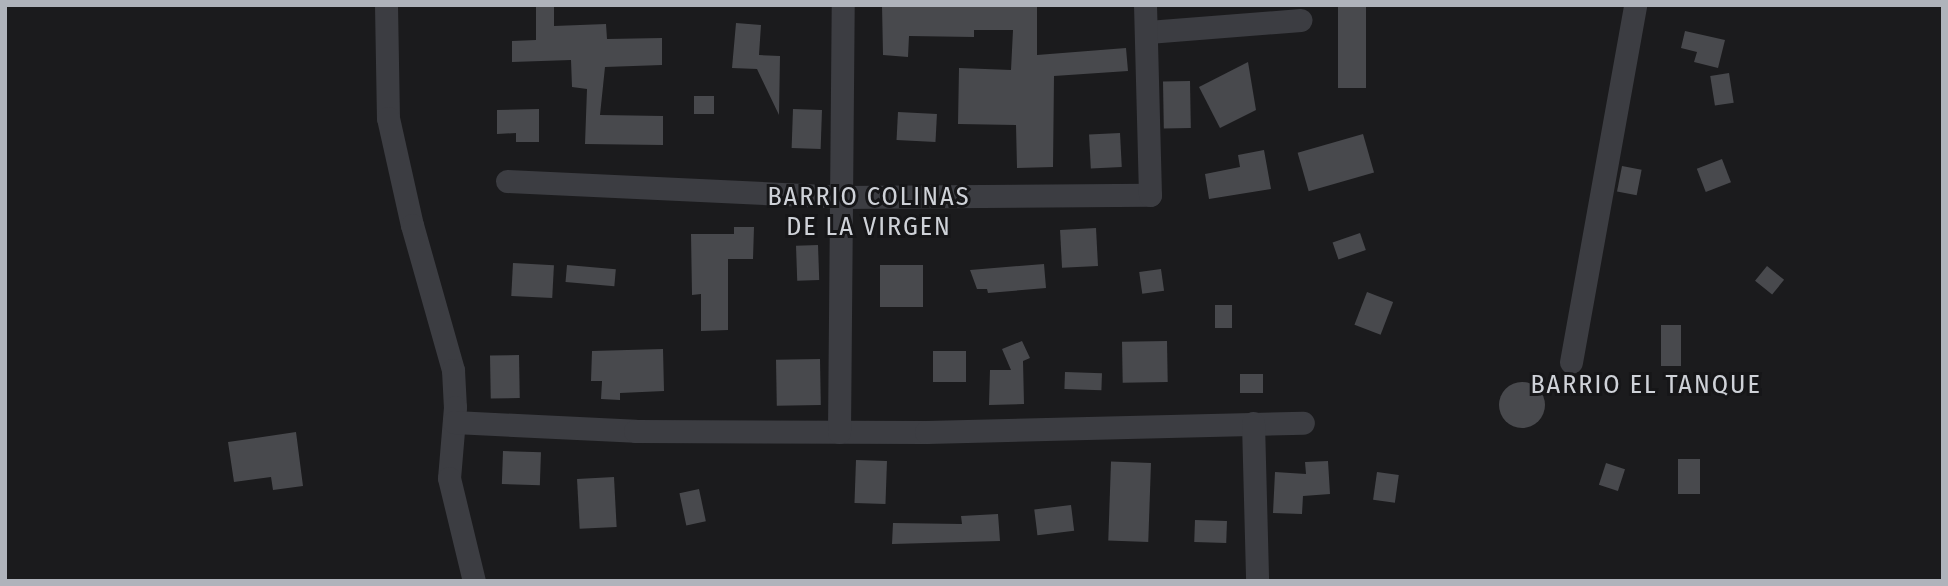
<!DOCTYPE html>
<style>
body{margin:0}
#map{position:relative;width:1948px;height:586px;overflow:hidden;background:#1b1b1d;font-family:"Fira Sans Condensed",sans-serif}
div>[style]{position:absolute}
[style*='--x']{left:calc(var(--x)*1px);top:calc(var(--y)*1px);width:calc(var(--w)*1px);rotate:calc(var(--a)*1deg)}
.building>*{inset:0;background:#48494d;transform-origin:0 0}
.round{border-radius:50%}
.minor>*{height:23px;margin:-11.5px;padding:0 11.5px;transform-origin:11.5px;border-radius:11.5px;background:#3c3d42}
span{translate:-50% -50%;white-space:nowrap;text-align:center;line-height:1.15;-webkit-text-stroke:6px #161618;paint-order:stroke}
.neighbourhood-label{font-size:26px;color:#cfd2d8;letter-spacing:2px}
.frame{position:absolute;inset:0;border:7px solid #afb3bb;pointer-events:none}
</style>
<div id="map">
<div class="building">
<i style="clip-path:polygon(882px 5px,1037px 5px,1037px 55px,1126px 48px,1128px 71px,1054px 76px,1053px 167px,1017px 168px,1016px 125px,958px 124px,959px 68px,1011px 70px,1013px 30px,974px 30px,974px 37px,909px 36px,908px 57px,883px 55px)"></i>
<i style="left:1338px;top:5px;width:28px;height:83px"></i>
<i style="clip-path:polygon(536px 6px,554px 6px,554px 26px,606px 24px,607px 39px,662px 38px,662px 65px,605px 67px,600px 115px,663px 116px,663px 145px,585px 144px,587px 89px,572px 87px,571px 60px,512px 62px,512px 41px,536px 40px)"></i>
<i style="clip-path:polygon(736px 23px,761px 25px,759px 55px,780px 56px,779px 115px,757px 69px,732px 68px)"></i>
<i style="clip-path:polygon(1685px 31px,1725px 40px,1718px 68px,1694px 62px,1697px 52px,1681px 48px)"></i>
<i style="clip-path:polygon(1248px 62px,1256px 110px,1220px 128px,1199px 87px)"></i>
<i style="left:1729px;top:73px;width:30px;height:19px;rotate:81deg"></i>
<i style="left:1190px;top:81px;width:47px;height:27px;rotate:89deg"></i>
<i style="left:694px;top:96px;width:20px;height:18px"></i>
<i style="clip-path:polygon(539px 109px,539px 142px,516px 142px,516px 133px,497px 134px,497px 110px)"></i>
<i style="left:793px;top:109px;width:29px;height:39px;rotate:2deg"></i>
<i style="left:898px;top:112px;width:39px;height:28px;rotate:3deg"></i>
<i style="left:1120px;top:133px;width:34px;height:31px;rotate:87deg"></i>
<i style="left:1363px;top:134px;width:40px;height:68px;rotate:74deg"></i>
<i style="clip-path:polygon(1264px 150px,1271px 189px,1209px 199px,1205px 174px,1240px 167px,1238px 155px)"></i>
<i style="left:1722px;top:159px;width:25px;height:27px;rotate:69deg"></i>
<i style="left:1622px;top:166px;width:20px;height:26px;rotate:11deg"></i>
<i style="clip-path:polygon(734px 227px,754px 227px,753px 259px,728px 259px,728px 330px,701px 331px,701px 294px,692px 295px,691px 234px,734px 234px)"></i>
<i style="left:1096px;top:228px;width:38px;height:36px;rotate:87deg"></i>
<i style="left:1360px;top:233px;width:18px;height:29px;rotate:71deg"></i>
<i style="left:818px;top:245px;width:35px;height:22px;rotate:88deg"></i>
<i style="left:513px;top:263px;width:41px;height:33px;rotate:3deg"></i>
<i style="clip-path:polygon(1044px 264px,1046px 288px,988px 293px,987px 289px,977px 289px,970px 270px)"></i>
<i style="left:567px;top:265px;width:49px;height:17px;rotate:5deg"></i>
<i style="left:923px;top:265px;width:42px;height:43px;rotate:90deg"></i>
<i style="left:1767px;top:266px;width:22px;height:19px;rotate:39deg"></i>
<i style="left:1161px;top:269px;width:22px;height:22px;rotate:82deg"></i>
<i style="left:1367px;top:292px;width:28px;height:35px;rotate:21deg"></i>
<i style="left:1232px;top:305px;width:23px;height:17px;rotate:90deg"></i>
<i style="left:1661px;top:325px;width:20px;height:41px"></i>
<i style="clip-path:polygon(1022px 341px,1030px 358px,1023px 361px,1024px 404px,989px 405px,990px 370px,1011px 370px,1002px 349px)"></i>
<i style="left:1167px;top:341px;width:41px;height:45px;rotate:89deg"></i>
<i style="clip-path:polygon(663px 349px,664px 391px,620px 393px,620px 400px,601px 399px,602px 381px,591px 381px,592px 351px)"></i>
<i style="left:933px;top:351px;width:33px;height:31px"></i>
<i style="left:519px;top:355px;width:43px;height:29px;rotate:89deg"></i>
<i style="left:820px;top:359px;width:46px;height:44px;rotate:89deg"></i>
<i style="left:1065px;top:372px;width:37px;height:17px;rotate:2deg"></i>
<i style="left:1240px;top:374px;width:23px;height:19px"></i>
<i class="round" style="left:1499px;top:382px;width:46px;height:46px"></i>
<i style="clip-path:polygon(296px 432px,303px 486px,273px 490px,271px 477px,234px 482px,228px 442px)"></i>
<i style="left:503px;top:451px;width:38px;height:33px;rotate:2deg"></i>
<i style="left:1678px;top:459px;width:22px;height:35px"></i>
<i style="left:856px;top:460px;width:31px;height:43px;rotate:2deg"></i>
<i style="clip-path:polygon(1328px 461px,1330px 494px,1303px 496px,1302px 514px,1273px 513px,1275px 472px,1306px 474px,1305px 462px)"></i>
<i style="left:1151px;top:463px;width:79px;height:40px;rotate:92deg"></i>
<i style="left:1606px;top:463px;width:20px;height:23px;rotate:18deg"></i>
<i style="left:1377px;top:472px;width:22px;height:28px;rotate:8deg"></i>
<i style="left:614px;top:477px;width:50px;height:37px;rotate:87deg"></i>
<i style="left:699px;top:489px;width:33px;height:20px;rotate:78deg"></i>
<i style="left:1071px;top:505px;width:26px;height:37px;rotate:83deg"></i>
<i style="clip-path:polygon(998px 514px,1000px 541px,892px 544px,893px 523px,962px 524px,961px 516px)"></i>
<i style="left:1195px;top:520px;width:32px;height:22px;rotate:2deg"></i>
</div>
<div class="minor">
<i style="--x:386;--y:5;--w:113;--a:89"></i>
<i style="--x:388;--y:118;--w:110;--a:77.4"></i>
<i style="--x:412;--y:225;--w:151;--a:74.2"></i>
<i style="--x:453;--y:370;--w:37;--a:87"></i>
<i style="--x:455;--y:407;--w:71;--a:94.8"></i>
<i style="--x:449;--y:478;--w:106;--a:76.4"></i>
<i style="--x:1148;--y:32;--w:153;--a:-4.5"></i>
<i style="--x:507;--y:181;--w:334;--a:2.7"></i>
<i style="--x:841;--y:197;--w:309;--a:-0.4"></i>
<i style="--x:1150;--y:195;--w:190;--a:-91.5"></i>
<i style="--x:1571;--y:362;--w:363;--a:-79.8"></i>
<i style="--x:454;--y:422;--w:181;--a:2.8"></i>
<i style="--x:635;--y:431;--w:291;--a:0.2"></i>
<i style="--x:926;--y:432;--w:377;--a:-1.4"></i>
<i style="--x:1253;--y:423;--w:158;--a:88.5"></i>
<i style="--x:839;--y:432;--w:427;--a:-89.5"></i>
</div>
<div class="neighbourhood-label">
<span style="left:869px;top:212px">BARRIO COLINAS<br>DE LA VIRGEN</span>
<span style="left:1646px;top:385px">BARRIO EL TANQUE</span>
</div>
<div class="frame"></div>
</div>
